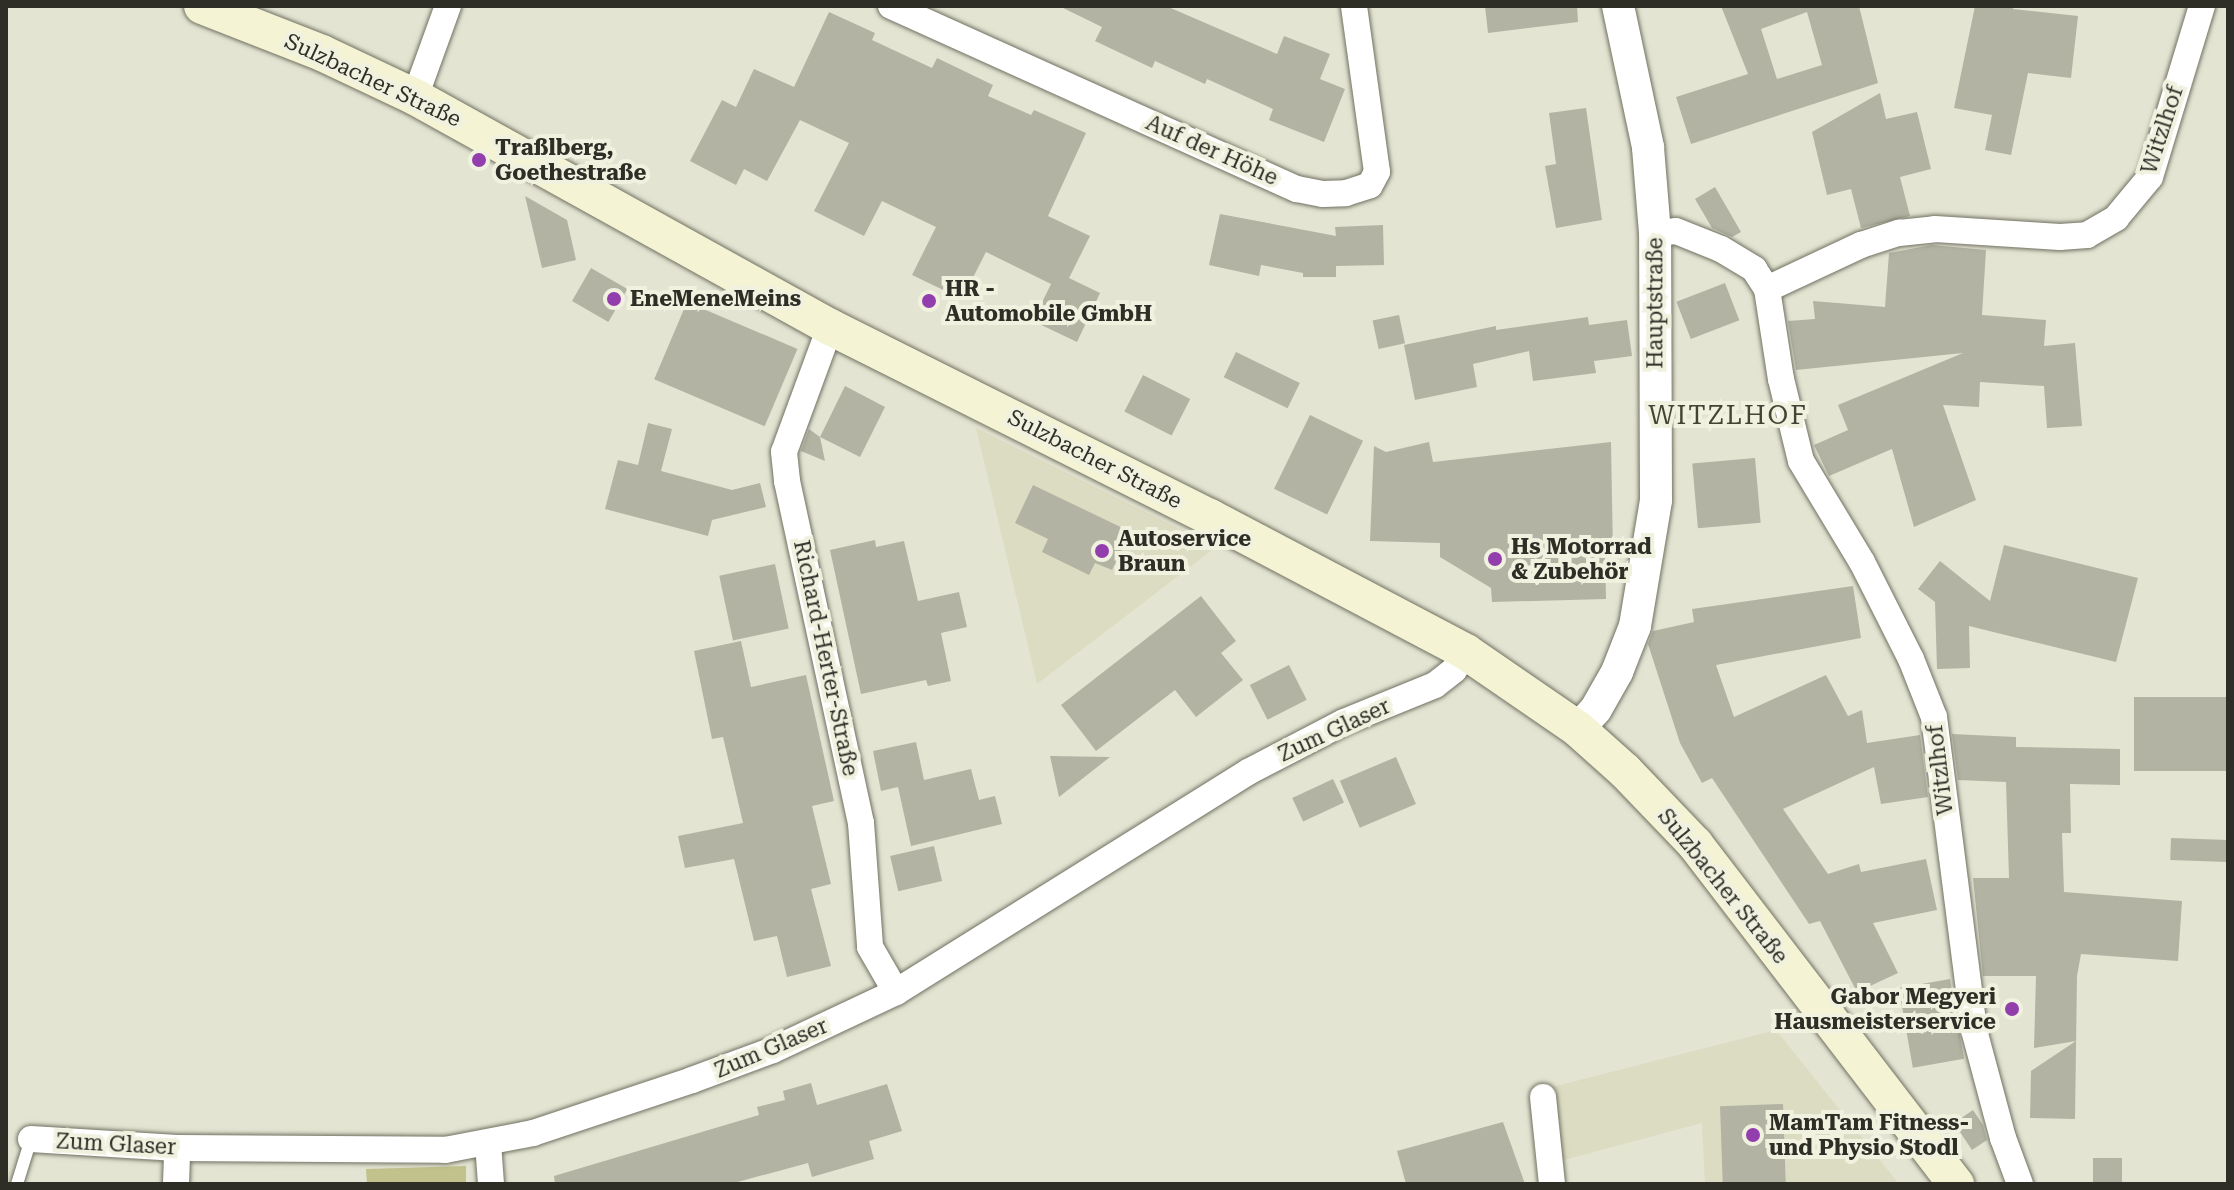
<!DOCTYPE html>
<meta charset="utf-8">
<style>
body{margin:0}
#map{position:relative;width:2234px;height:1190px;overflow:hidden;background:#e4e4d3;font-family:"Roboto Serif",serif}
div>[style]{position:absolute}
[style*='--x']{left:calc(var(--x)*1px);top:calc(var(--y)*1px);width:calc(var(--w)*1px);rotate:calc(var(--a)*1deg)}
.built>*{inset:0;background:#dcdcc3}
.green>*{inset:0;background:#c2c28c}
.building>*{inset:0;background:#b2b3a2;transform-origin:0 0}
.roads{filter:drop-shadow(0 0 2px #717162) drop-shadow(0 0 2px #717162)}
.service>*{height:12px;margin:-6px;padding:0 6px;transform-origin:6px;border-radius:6px;background:#fff}
.minor>*{height:26px;margin:-13px;padding:0 13px;transform-origin:13px;border-radius:13px;background:#fff}
.tertiary>*{height:32px;margin:-16px;padding:0 16px;transform-origin:16px;border-radius:16px;background:#fff}
.secondary>*{height:36px;margin:-18px;padding:0 18px;transform-origin:18px;border-radius:18px;background:#f4f3d4}
.dots>*{width:22px;height:22px;translate:-50% -50%;box-sizing:border-box;border:4px solid #f1f1e0;border-radius:50%}
span{translate:-50% -50%;white-space:nowrap;text-align:center;line-height:1.15;-webkit-text-stroke:8px #f1f1e0;paint-order:stroke}
.street-label{font-size:22px;color:#2e2e27}
.poi-label{font-size:22px;color:#2e2e27;font-weight:700}
.left{translate:0 -50%;text-align:left}
.right{translate:-100% -50%;text-align:right}
.quarter-label{font-size:26px;color:#444436;letter-spacing:2px}
.frame{position:absolute;inset:0;border:8px solid #2e2e27;pointer-events:none}
</style>
<div id="map">
<div class="built">
<i style="clip-path:polygon(976px 428px,1200px 539px,1216px 547px,1037px 684px)"></i>
<i style="clip-path:polygon(1776px 1030px,1899px 1184px,1705px 1184px,1702px 1123px,1560px 1161px,1548px 1088px)"></i>
</div>
<div class="green">
<i style="clip-path:polygon(466px 1166px,466px 1184px,367px 1184px,366px 1169px)"></i>
</div>
<div class="building">
<i style="clip-path:polygon(1059px 6px,1166px 6px,1277px 54px,1284px 36px,1330px 54px,1320px 79px,1345px 89px,1324px 142px,1269px 120px,1273px 109px,1207px 79px,1205px 84px,1155px 61px,1152px 68px,1095px 41px,1102px 27px)"></i>
<i style="clip-path:polygon(1485px 6px,1577px 6px,1578px 22px,1488px 33px)"></i>
<i style="clip-path:polygon(evenodd,1721px 6px,1859px 6px,1878px 83px,1691px 144px,1676px 97px,1748px 74px,1721px 6px,1807px 12px,1822px 65px,1777px 79px,1761px 29px,1807px 12px)"></i>
<i style="clip-path:polygon(1975px 6px,2013px 6px,2013px 9px,2078px 16px,2071px 78px,2028px 73px,2011px 155px,1985px 150px,1992px 115px,1954px 108px)"></i>
<i style="clip-path:polygon(829px 12px,875px 33px,872px 40px,932px 68px,937px 58px,993px 85px,988px 96px,1031px 115px,1034px 110px,1086px 133px,1048px 216px,1090px 236px,1069px 278px,1100px 293px,1077px 342px,1033px 321px,1051px 284px,986px 252px,962px 299px,912px 275px,936px 227px,882px 201px,864px 236px,814px 211px,849px 143px,800px 120px,767px 181px,744px 169px,736px 185px,690px 161px,722px 100px,736px 107px,754px 69px,794px 87px)"></i>
<i style="clip-path:polygon(1880px 93px,1886px 119px,1917px 112px,1931px 169px,1900px 177px,1910px 216px,1861px 228px,1851px 189px,1827px 195px,1812px 132px)"></i>
<i style="clip-path:polygon(1586px 108px,1602px 220px,1556px 228px,1545px 166px,1556px 164px,1549px 113px)"></i>
<i style="clip-path:polygon(1715px 187px,1741px 232px,1732px 237px,1712px 228px,1695px 199px)"></i>
<i style="clip-path:polygon(525px 196px,567px 220px,576px 260px,542px 268px)"></i>
<i style="clip-path:polygon(1220px 214px,1336px 236px,1335px 227px,1383px 225px,1384px 265px,1336px 266px,1336px 277px,1303px 277px,1303px 273px,1261px 265px,1259px 276px,1209px 265px)"></i>
<i style="clip-path:polygon(1932px 245px,1986px 250px,1982px 315px,2046px 320px,2044px 346px,2075px 343px,2082px 426px,2047px 428px,2044px 386px,1980px 382px,1979px 407px,1943px 405px,1976px 500px,1914px 527px,1892px 449px,1829px 476px,1814px 445px,1848px 430px,1838px 405px,1963px 353px,1796px 370px,1788px 321px,1815px 319px,1813px 301px,1885px 307px,1889px 253px)"></i>
<i style="left:591px;top:268px;width:42px;height:38px;rotate:30deg"></i>
<i style="left:1725px;top:283px;width:40px;height:52px;rotate:69deg"></i>
<i style="left:687px;top:302px;width:120px;height:84px;rotate:23deg"></i>
<i style="left:1399px;top:315px;width:29px;height:27px;rotate:78deg"></i>
<i style="clip-path:polygon(1588px 317px,1589px 325px,1627px 320px,1632px 356px,1594px 361px,1596px 373px,1533px 381px,1529px 351px,1473px 364px,1477px 387px,1415px 400px,1404px 345px,1496px 326px,1496px 330px)"></i>
<i style="left:1236px;top:352px;width:71px;height:28px;rotate:26deg"></i>
<i style="left:1143px;top:375px;width:53px;height:41px;rotate:27deg"></i>
<i style="clip-path:polygon(845px 386px,885px 407px,860px 457px,820px 437px,825px 461px,801px 451px,809px 429px,820px 437px)"></i>
<i style="left:1310px;top:415px;width:59px;height:82px;rotate:26deg"></i>
<i style="clip-path:polygon(648px 423px,672px 429px,661px 471px,732px 490px,760px 483px,766px 507px,712px 520px,708px 536px,605px 509px,618px 460px,638px 465px)"></i>
<i style="clip-path:polygon(1429px 442px,1433px 462px,1611px 442px,1613px 554px,1605px 554px,1606px 599px,1492px 602px,1491px 588px,1440px 557px,1440px 543px,1370px 541px,1374px 446px,1386px 452px)"></i>
<i style="left:1755px;top:458px;width:65px;height:63px;rotate:85deg"></i>
<i style="clip-path:polygon(1033px 485px,1131px 532px,1112px 570px,1095px 563px,1089px 575px,1042px 552px,1048px 539px,1015px 523px)"></i>
<i style="clip-path:polygon(875px 540px,876px 547px,904px 541px,918px 601px,959px 592px,967px 627px,941px 633px,951px 681px,928px 686px,926px 680px,861px 694px,830px 550px)"></i>
<i style="clip-path:polygon(2004px 545px,2138px 578px,2116px 662px,1969px 626px,1970px 668px,1937px 669px,1935px 602px,1918px 589px,1940px 561px,1990px 601px)"></i>
<i style="left:775px;top:564px;width:66px;height:57px;rotate:78deg"></i>
<i style="clip-path:polygon(1853px 586px,1861px 638px,1716px 665px,1734px 717px,1826px 675px,1848px 716px,1862px 710px,1867px 743px,1920px 735px,1928px 797px,1881px 804px,1874px 767px,1783px 809px,1828px 874px,1859px 864px,1861px 872px,1926px 859px,1937px 910px,1873px 923px,1898px 973px,1857px 992px,1820px 921px,1809px 924px,1712px 778px,1702px 783px,1680px 743px,1648px 644px,1653px 631px,1694px 622px,1692px 609px)"></i>
<i style="clip-path:polygon(1201px 596px,1236px 641px,1221px 653px,1243px 680px,1196px 717px,1175px 690px,1096px 751px,1061px 705px)"></i>
<i style="clip-path:polygon(741px 641px,751px 687px,806px 675px,834px 801px,812px 806px,831px 884px,811px 889px,831px 966px,787px 977px,777px 936px,754px 941px,734px 859px,685px 868px,678px 836px,743px 823px,723px 737px,712px 739px,694px 651px)"></i>
<i style="left:1289px;top:665px;width:39px;height:44px;rotate:63deg"></i>
<i style="left:2134px;top:697px;width:94px;height:74px"></i>
<i style="clip-path:polygon(1952px 734px,2016px 737px,2016px 747px,2120px 749px,2120px 785px,2070px 784px,2071px 833px,2062px 833px,2064px 892px,2182px 901px,2178px 961px,2081px 954px,2077px 976px,2075px 1119px,2030px 1118px,2031px 1071px,2076px 1041px,2034px 1048px,2036px 976px,1983px 976px,1973px 878px,2009px 878px,2006px 782px,1958px 780px)"></i>
<i style="clip-path:polygon(916px 742px,924px 780px,971px 769px,979px 800px,995px 796px,1002px 824px,911px 846px,898px 787px,881px 791px,873px 751px)"></i>
<i style="clip-path:polygon(1050px 756px,1110px 757px,1059px 797px)"></i>
<i style="left:1396px;top:757px;width:51px;height:61px;rotate:67deg"></i>
<i style="left:1333px;top:779px;width:26px;height:45px;rotate:65deg"></i>
<i style="left:2171px;top:838px;width:57px;height:22px;rotate:2deg"></i>
<i style="left:934px;top:846px;width:36px;height:45px;rotate:77deg"></i>
<i style="left:1950px;top:979px;width:81px;height:52px;rotate:80deg"></i>
<i style="clip-path:polygon(811px 1083px,817px 1105px,887px 1084px,902px 1131px,869px 1141px,874px 1159px,812px 1177px,808px 1163px,730px 1184px,555px 1184px,554px 1176px,759px 1115px,757px 1107px,785px 1100px,783px 1091px)"></i>
<i style="left:1783px;top:1104px;width:80px;height:63px;rotate:88deg"></i>
<i style="clip-path:polygon(1973px 1110px,1983px 1125px,1987px 1140px,1972px 1150px,1954px 1123px)"></i>
<i style="clip-path:polygon(1503px 1122px,1525px 1184px,1406px 1184px,1397px 1151px)"></i>
<i style="left:2093px;top:1158px;width:29px;height:26px"></i>
</div>
<div class="roads">
<div class="service">
<i style="--x:17;--y:1184;--w:47;--a:-72.7"></i>
</div>
<div class="minor">
<i style="--x:891;--y:6;--w:445;--a:24.3"></i>
<i style="--x:1297;--y:189;--w:26;--a:11"></i>
<i style="--x:1323;--y:194;--w:23;--a:-2"></i>
<i style="--x:1346;--y:193;--w:25;--a:-18"></i>
<i style="--x:1370;--y:185;--w:15;--a:-62"></i>
<i style="--x:1377;--y:172;--w:168;--a:-97.9"></i>
<i style="--x:415;--y:97;--w:97;--a:-70.1"></i>
<i style="--x:1655;--y:233;--w:21;--a:-5"></i>
<i style="--x:1676;--y:231;--w:48;--a:21.8"></i>
<i style="--x:1721;--y:249;--w:39;--a:31"></i>
<i style="--x:1754;--y:269;--w:24;--a:57"></i>
<i style="--x:1767;--y:289;--w:91;--a:81.2"></i>
<i style="--x:1781;--y:379;--w:84;--a:76.3"></i>
<i style="--x:1801;--y:461;--w:118;--a:58.9"></i>
<i style="--x:1862;--y:562;--w:109;--a:63.2"></i>
<i style="--x:1911;--y:659;--w:62;--a:68.4"></i>
<i style="--x:1934;--y:717;--w:316;--a:82.7"></i>
<i style="--x:1974;--y:1030;--w:112;--a:75"></i>
<i style="--x:2003;--y:1138;--w:49;--a:69.7"></i>
<i style="--x:1767;--y:289;--w:104;--a:-25.1"></i>
<i style="--x:1861;--y:245;--w:40;--a:-18"></i>
<i style="--x:1899;--y:233;--w:36;--a:-6"></i>
<i style="--x:1935;--y:229;--w:125;--a:3.7"></i>
<i style="--x:2060;--y:237;--w:27;--a:-4"></i>
<i style="--x:2087;--y:235;--w:34;--a:-30"></i>
<i style="--x:2116;--y:218;--w:53;--a:-50.3"></i>
<i style="--x:2150;--y:177;--w:179;--a:-73.1"></i>
<i style="--x:830;--y:327;--w:133;--a:110.2"></i>
<i style="--x:784;--y:452;--w:29;--a:84"></i>
<i style="--x:787;--y:481;--w:350;--a:77.8"></i>
<i style="--x:861;--y:823;--w:124;--a:85.8"></i>
<i style="--x:870;--y:947;--w:52;--a:60"></i>
<i style="--x:1543;--y:1097;--w:87;--a:84.1"></i>
<i style="--x:31;--y:1139;--w:146;--a:3.5"></i>
<i style="--x:177;--y:1148;--w:268;--a:0.4"></i>
<i style="--x:445;--y:1150;--w:90;--a:-10.9"></i>
<i style="--x:533;--y:1133;--w:168;--a:-18.4"></i>
<i style="--x:692;--y:1080;--w:86;--a:-20.3"></i>
<i style="--x:773;--y:1050;--w:136;--a:-25.2"></i>
<i style="--x:896;--y:992;--w:415;--a:-32"></i>
<i style="--x:1248;--y:772;--w:108;--a:-27.5"></i>
<i style="--x:1344;--y:722;--w:98;--a:-22.1"></i>
<i style="--x:1435;--y:685;--w:24;--a:-38"></i>
<i style="--x:1454;--y:670;--w:22;--a:-56"></i>
<i style="--x:488;--y:1143;--w:41;--a:85.8"></i>
<i style="--x:176;--y:1184;--w:36;--a:-88"></i>
</div>
<div class="tertiary">
<i style="--x:1578;--y:729;--w:27;--a:-48"></i>
<i style="--x:1596;--y:709;--w:43;--a:-60.4"></i>
<i style="--x:1617;--y:672;--w:49;--a:-68.6"></i>
<i style="--x:1635;--y:626;--w:128;--a:-80.5"></i>
<i style="--x:1656;--y:500;--w:267;--a:-90.2"></i>
<i style="--x:1655;--y:233;--w:86;--a:-94.7"></i>
<i style="--x:1648;--y:147;--w:144;--a:-102"></i>
</div>
<div class="secondary">
<i style="--x:202;--y:6;--w:129;--a:21.4"></i>
<i style="--x:322;--y:53;--w:103;--a:25.3"></i>
<i style="--x:415;--y:97;--w:474;--a:29"></i>
<i style="--x:830;--y:327;--w:425;--a:26.6"></i>
<i style="--x:1210;--y:517;--w:289;--a:27.8"></i>
<i style="--x:1466;--y:652;--w:136;--a:34.5"></i>
<i style="--x:1578;--y:729;--w:63;--a:41.8"></i>
<i style="--x:1625;--y:771;--w:101;--a:46.2"></i>
<i style="--x:1695;--y:844;--w:429;--a:52.5"></i>
</div>
</div>
<div class="dots">
<i style="left:479px;top:160px;background:#923eac"></i>
<i style="left:614px;top:299px;background:#923eac"></i>
<i style="left:929px;top:301px;background:#923eac"></i>
<i style="left:1102px;top:551px;background:#923eac"></i>
<i style="left:1495px;top:559px;background:#923eac"></i>
<i style="left:2012px;top:1009px;background:#923eac"></i>
<i style="left:1753px;top:1135px;background:#923eac"></i>
</div>
<div class="street-label">
<span style="left:373px;top:80px;rotate:25deg">Sulzbacher Straße</span>
<span style="left:2162px;top:130px;rotate:-72deg">Witzlhof</span>
<span style="left:1212px;top:150px;rotate:24deg">Auf der Höhe</span>
<span style="left:1655px;top:303px;rotate:-90deg">Hauptstraße</span>
<span style="left:1095px;top:459px;rotate:27deg">Sulzbacher Straße</span>
<span style="left:826px;top:658px;rotate:78deg">Richard-Herter-Straße</span>
<span style="left:1334px;top:730px;rotate:-25deg">Zum Glaser</span>
<span style="left:1940px;top:770px;rotate:-97deg">Witzlhof</span>
<span style="left:1723px;top:886px;rotate:51deg">Sulzbacher Straße</span>
<span style="left:771px;top:1048px;rotate:-23deg">Zum Glaser</span>
<span style="left:116px;top:1144px;rotate:3deg">Zum Glaser</span>
</div>
<div class="poi-label">
<span class="left" style="left:495px;top:160px">Traßlberg,<br>Goethestraße</span>
<span class="left" style="left:945px;top:301px">HR -<br>Automobile GmbH</span>
<span class="left" style="left:630px;top:299px">EneMeneMeins</span>
<span class="left" style="left:1118px;top:551px">Autoservice<br>Braun</span>
<span class="left" style="left:1511px;top:559px">Hs Motorrad<br>&amp; Zubehör</span>
<span class="right" style="left:1996px;top:1009px">Gabor Megyeri<br>Hausmeisterservice</span>
<span class="left" style="left:1769px;top:1135px">MamTam Fitness-<br>und Physio Stodl</span>
</div>
<div class="quarter-label">
<span style="left:1728px;top:416px">WITZLHOF</span>
</div>
<div class="frame"></div>
</div>
